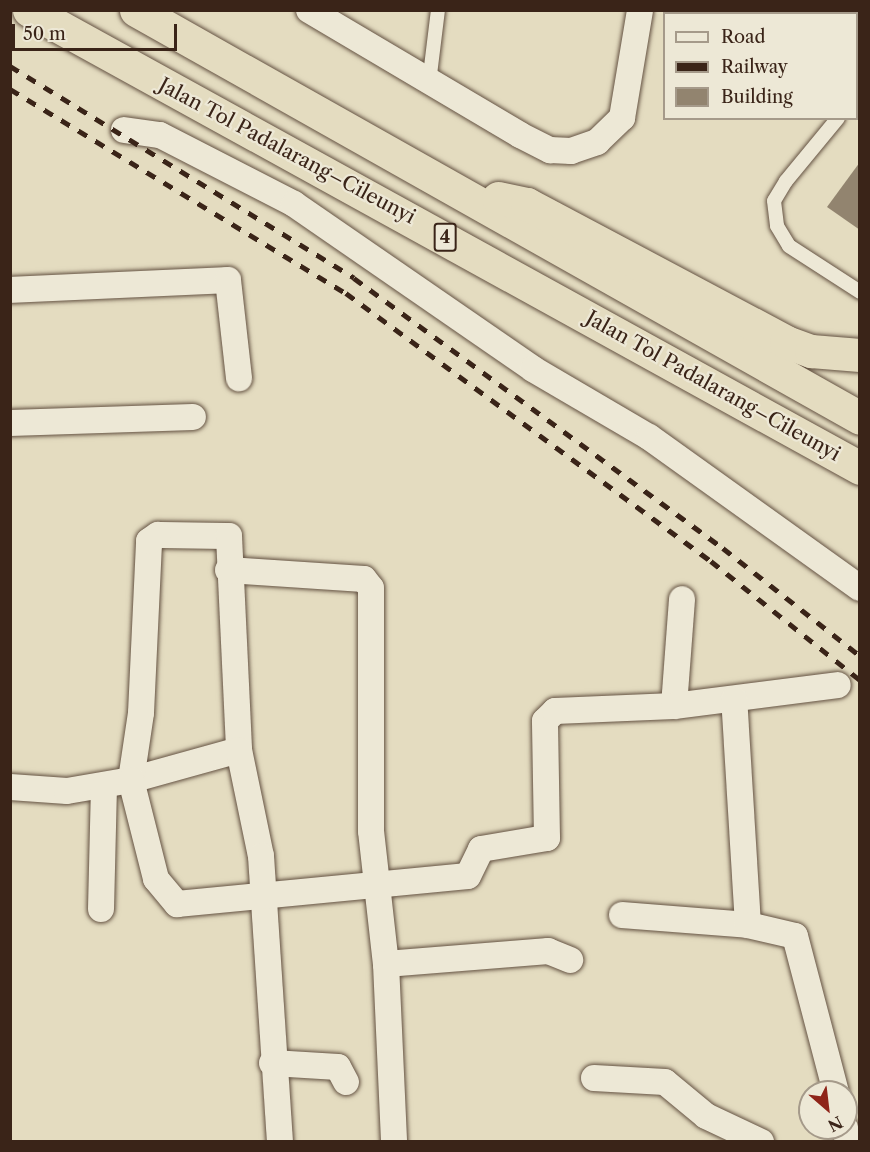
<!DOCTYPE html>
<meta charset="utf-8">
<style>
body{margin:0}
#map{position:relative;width:870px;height:1152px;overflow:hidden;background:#e4dcc0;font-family:"Libre Caslon Text",serif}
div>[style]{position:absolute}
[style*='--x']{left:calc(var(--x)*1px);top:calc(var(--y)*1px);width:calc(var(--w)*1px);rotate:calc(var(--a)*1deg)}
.building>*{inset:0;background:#92846f}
.roads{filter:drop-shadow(0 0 2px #645242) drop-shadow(0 0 2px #645242)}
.service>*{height:14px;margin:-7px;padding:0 7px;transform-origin:7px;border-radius:7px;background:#ede8d6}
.minor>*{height:26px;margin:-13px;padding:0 13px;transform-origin:13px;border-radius:13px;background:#ede8d6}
.motorway>*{height:33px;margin:-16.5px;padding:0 16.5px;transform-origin:16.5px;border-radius:16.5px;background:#e4dcc0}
.rail>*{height:4.5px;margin-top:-2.25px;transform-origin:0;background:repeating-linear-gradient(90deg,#3a2418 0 10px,transparent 0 20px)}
span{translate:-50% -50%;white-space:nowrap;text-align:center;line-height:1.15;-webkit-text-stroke:4.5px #ede8d6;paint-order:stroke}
.shield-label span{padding:2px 4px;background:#ede8d6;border:2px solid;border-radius:4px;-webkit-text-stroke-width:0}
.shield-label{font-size:18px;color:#3a2418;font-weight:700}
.street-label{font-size:20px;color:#3a2418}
.frame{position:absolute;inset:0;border:12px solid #3a2418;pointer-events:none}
.legend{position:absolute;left:663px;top:12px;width:195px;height:108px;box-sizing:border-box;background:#ede8d6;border:2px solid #a59a8a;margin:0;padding:8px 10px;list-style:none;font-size:18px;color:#3a2418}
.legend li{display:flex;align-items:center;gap:12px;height:30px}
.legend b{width:30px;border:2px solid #a59a8a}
.north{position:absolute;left:798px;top:1080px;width:60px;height:60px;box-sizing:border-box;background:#ede8d6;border:2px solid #a59a8a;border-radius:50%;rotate:152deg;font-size:16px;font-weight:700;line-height:24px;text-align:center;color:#3a2418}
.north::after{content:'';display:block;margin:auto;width:21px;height:27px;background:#8f2418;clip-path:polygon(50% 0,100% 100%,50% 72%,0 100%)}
.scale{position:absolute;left:12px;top:24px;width:165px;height:27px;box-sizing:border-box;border:3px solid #3a2418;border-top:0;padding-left:8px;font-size:18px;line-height:21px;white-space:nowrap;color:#3a2418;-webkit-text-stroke:4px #ede8d6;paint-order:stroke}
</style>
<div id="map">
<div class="building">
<i style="clip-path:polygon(860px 162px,860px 230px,827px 207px)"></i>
</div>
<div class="roads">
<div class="service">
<i style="--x:429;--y:83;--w:74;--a:-83"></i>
<i style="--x:856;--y:96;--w:5;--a:-37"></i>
<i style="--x:838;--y:118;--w:82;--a:129.5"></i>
<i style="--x:786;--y:181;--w:23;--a:121"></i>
<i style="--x:774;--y:201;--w:25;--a:83"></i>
<i style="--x:777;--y:226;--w:23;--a:59"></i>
<i style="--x:789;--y:246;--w:85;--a:32.9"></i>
</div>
<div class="minor">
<i style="--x:309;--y:10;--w:245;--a:30.6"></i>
<i style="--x:520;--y:135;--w:34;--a:27"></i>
<i style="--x:550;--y:150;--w:21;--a:3"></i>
<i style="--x:571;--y:151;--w:28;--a:-19"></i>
<i style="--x:597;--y:142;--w:35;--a:-44"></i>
<i style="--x:622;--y:118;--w:109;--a:-80.5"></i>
<i style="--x:124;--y:130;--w:36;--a:8"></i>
<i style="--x:160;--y:135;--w:151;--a:27.2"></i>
<i style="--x:294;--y:204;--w:290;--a:34.6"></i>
<i style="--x:533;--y:369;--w:134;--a:30.4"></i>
<i style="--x:649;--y:437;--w:259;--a:35.6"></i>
<i style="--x:10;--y:290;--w:218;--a:-2.6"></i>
<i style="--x:228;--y:280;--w:99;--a:83.6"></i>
<i style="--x:10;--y:423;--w:183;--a:-1.9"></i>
<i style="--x:158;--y:535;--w:71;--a:0.8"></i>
<i style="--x:229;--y:536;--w:214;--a:87.3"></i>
<i style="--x:239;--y:750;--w:112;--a:164.5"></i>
<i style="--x:131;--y:780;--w:68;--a:-81.5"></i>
<i style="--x:141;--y:713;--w:172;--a:-87.3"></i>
<i style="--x:149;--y:541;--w:11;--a:-34"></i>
<i style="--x:228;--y:570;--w:136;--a:3.8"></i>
<i style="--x:364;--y:579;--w:11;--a:52"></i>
<i style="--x:371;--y:588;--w:243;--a:90"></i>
<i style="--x:371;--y:831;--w:134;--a:83.6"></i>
<i style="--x:386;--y:964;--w:178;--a:87.4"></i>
<i style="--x:674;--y:706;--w:107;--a:-85.7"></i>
<i style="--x:239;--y:750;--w:108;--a:78.3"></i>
<i style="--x:261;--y:856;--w:287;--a:86.2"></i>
<i style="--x:10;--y:787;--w:57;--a:4"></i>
<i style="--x:67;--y:791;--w:65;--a:-9.8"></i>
<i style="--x:131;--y:780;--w:102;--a:75.8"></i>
<i style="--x:156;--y:879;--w:33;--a:50"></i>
<i style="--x:177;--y:904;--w:292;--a:-5.5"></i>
<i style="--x:468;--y:876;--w:30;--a:-64"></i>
<i style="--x:481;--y:849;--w:67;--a:-9.5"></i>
<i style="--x:547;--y:838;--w:117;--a:-91"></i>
<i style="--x:545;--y:721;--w:14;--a:-45"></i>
<i style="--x:555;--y:711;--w:119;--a:-2.4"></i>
<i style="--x:674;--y:706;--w:165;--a:-7.3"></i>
<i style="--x:101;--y:909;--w:121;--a:-88.6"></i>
<i style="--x:622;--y:915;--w:126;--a:4.5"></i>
<i style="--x:748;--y:925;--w:226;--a:-93.5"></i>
<i style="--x:748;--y:925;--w:48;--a:13.2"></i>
<i style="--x:795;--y:936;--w:161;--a:75.3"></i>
<i style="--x:386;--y:964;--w:163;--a:-4.6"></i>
<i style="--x:548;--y:951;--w:24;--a:22"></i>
<i style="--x:272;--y:1063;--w:66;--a:3.5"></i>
<i style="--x:338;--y:1067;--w:17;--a:62"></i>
<i style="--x:594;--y:1078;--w:71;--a:3.2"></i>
<i style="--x:665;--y:1082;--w:53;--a:39.7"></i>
<i style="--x:706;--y:1116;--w:61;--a:25.3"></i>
<i style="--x:845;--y:1128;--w:14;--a:78"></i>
</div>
<div class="motorway">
<i style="--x:29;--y:10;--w:949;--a:28.86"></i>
<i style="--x:136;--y:10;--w:831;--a:29.4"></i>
<i style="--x:498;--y:198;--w:30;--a:12"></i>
<i style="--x:527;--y:204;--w:293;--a:28"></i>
<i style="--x:786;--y:342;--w:27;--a:20"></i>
<i style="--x:811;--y:351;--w:49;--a:4.7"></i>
</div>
</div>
<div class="rail">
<i style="--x:10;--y:66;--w:404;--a:31.6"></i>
<i style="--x:354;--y:278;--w:457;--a:36.2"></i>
<i style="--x:723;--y:548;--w:174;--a:38.2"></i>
<i style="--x:10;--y:89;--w:393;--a:31.3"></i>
<i style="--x:346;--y:293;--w:453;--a:36.3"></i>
<i style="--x:711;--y:561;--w:191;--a:38.6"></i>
</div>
<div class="shield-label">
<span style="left:445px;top:237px">4</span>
</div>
<div class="street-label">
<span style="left:287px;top:151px;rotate:28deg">Jalan Tol Padalarang–Cileunyi</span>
<span style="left:713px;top:386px;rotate:29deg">Jalan Tol Padalarang–Cileunyi</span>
</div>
<div class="frame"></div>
<ul class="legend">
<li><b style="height:8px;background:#ede8d6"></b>Road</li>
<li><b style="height:8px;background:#3a2418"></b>Railway</li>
<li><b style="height:16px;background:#92846f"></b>Building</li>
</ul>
<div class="north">N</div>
<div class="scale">50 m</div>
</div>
